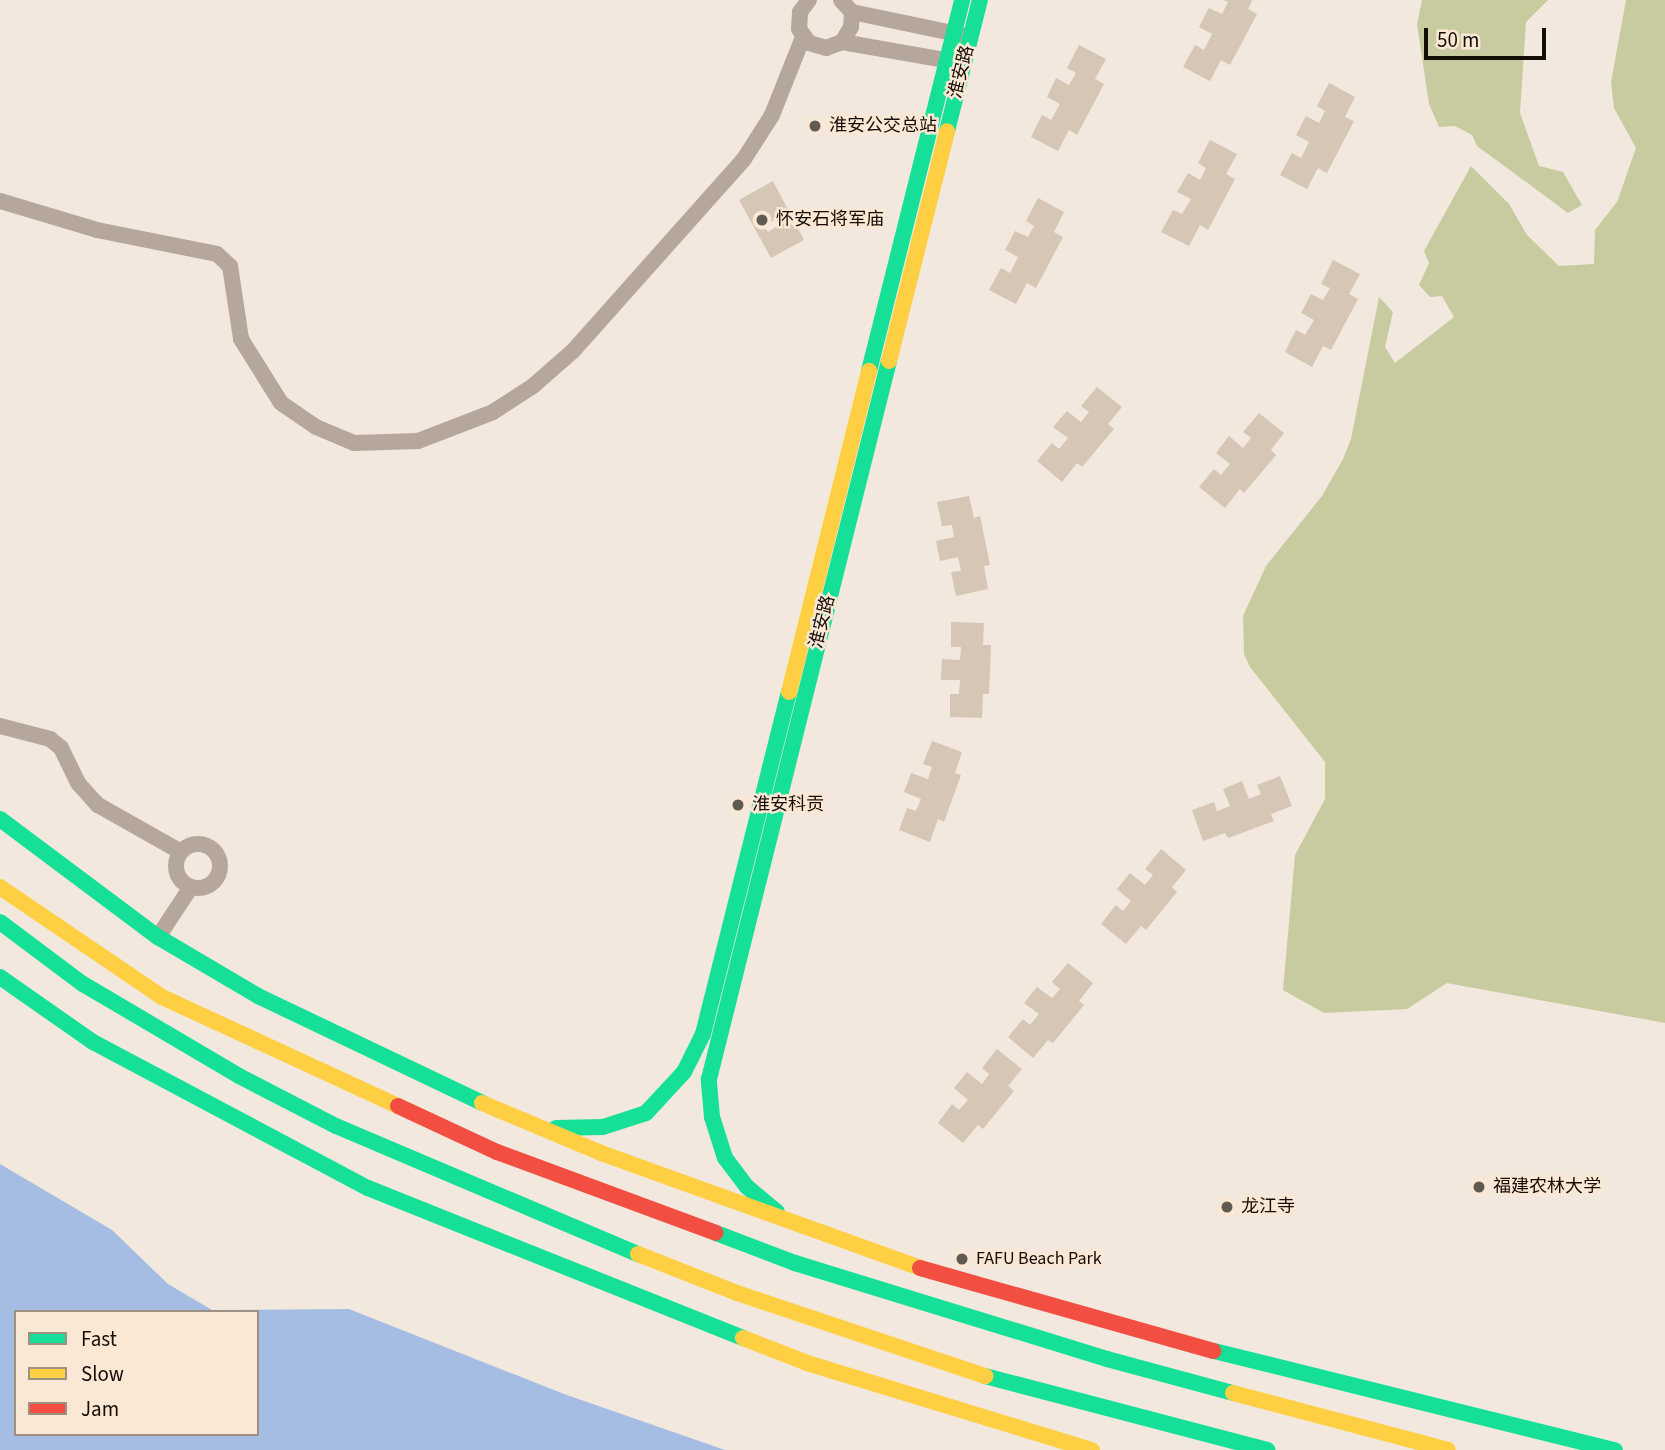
<!DOCTYPE html>
<meta charset="utf-8">
<style>
body{margin:0}
#map{position:relative;width:1665px;height:1450px;overflow:hidden;background:#f2e8dd;font-family:"Source Sans 3","Noto Sans SC",sans-serif}
div>[style]{position:absolute}
[style*='--x']{left:calc(var(--x)*1px);top:calc(var(--y)*1px);width:calc(var(--w)*1px);rotate:calc(var(--a)*1deg)}
.forest>*{inset:0;background:#c8cba0}
.water>*{inset:0;background:#a5bde2}
.building>*{inset:0;background:#d5c6b6}
.street>*{height:16px;margin:-8px;padding:0 8px;transform-origin:8px;border-radius:8px;background:#b6a79c}
.street>.ring{margin:-8px;padding:0;box-sizing:content-box;background:none;border:16px solid #b6a79c;border-radius:50%}
.fast>*{height:16px;margin:-8px;padding:0 8px;transform-origin:8px;border-radius:8px;background:#16e098}
.slow>*{height:16px;margin:-8px;padding:0 8px;transform-origin:8px;border-radius:8px;background:#ffcf43}
.jam>*{height:16px;margin:-8px;padding:0 8px;transform-origin:8px;border-radius:8px;background:#f24e42}
.dots>*{width:19px;height:19px;translate:-50% -50%;box-sizing:border-box;border:4px solid #fbe8d4;border-radius:50%}
span{translate:-50% -50%;white-space:nowrap;text-align:center;line-height:1.15;-webkit-text-stroke:5px #fbe8d4;paint-order:stroke}
.street-label{font-size:18px;color:#130d07}
.poi-label{font-size:18px;color:#130d07}
.left{translate:0 -50%;text-align:left}
.legend{position:absolute;left:14px;top:1310px;width:245px;height:126px;box-sizing:border-box;background:#fbe8d4;border:2px solid #9e9082;margin:0;padding:9px 12px;list-style:none;font-size:21px;color:#130d07}
.legend li{display:flex;align-items:center;gap:14px;height:35px}
.legend b{width:35px;border:2px solid #9e9082}
.scale{position:absolute;left:1424px;top:28px;width:122px;height:32px;box-sizing:border-box;border:4px solid #130d07;border-top:0;padding-left:9px;font-size:21px;line-height:24px;white-space:nowrap;color:#130d07;-webkit-text-stroke:5px #fbe8d4;paint-order:stroke}
</style>
<div id="map">
<div class="forest">
<i style="clip-path:polygon(1422px 0,1548px 0,1526px 22px,1520px 113px,1539px 166px,1563px 172px,1582px 205px,1568px 213px,1477px 146px,1472px 135px,1455px 126px,1439px 127px,1429px 104px,1417px 24px)"></i>
<i style="clip-path:polygon(1626px 0,1665px 0,1665px 1023px,1447px 983px,1407px 1009px,1324px 1013px,1283px 990px,1295px 855px,1325px 799px,1325px 762px,1250px 667px,1244px 654px,1243px 616px,1266px 566px,1322px 496px,1343px 459px,1351px 439px,1379px 297px,1393px 312px,1385px 347px,1395px 363px,1454px 317px,1442px 296px,1430px 297px,1419px 285px,1429px 263px,1424px 251px,1471px 166px,1509px 204px,1527px 235px,1559px 266px,1594px 264px,1595px 230px,1617px 202px,1636px 148px,1614px 108px,1611px 82px)"></i>
</div>
<div class="water">
<i style="clip-path:polygon(evenodd,0 1164px,112px 1230px,168px 1284px,212px 1310px,349px 1309px,564px 1394px,725px 1450px,0 1450px,0 1164px,16px 1312px,257px 1312px,257px 1434px,16px 1434px,16px 1312px)"></i>
</div>
<div class="building">
<i style="clip-path:polygon(1224px 0,1252px 0,1248px 9px,1257px 14px,1230px 65px,1221px 60px,1210px 81px,1183px 67px,1195px 45px,1204px 50px,1212px 34px,1199px 27px,1209px 8px,1222px 14px,1228px 2px)"></i>
<i style="clip-path:polygon(1079px 45px,1106px 59px,1095px 79px,1104px 84px,1077px 135px,1069px 130px,1058px 151px,1031px 137px,1042px 115px,1051px 120px,1060px 104px,1047px 97px,1056px 78px,1069px 85px,1076px 73px,1067px 68px)"></i>
<i style="clip-path:polygon(1329px 83px,1355px 97px,1345px 117px,1354px 121px,1327px 173px,1318px 168px,1307px 189px,1280px 175px,1292px 153px,1301px 158px,1309px 142px,1296px 135px,1306px 116px,1319px 123px,1325px 111px,1317px 106px)"></i>
<i style="clip-path:polygon(1210px 140px,1237px 154px,1226px 174px,1235px 179px,1208px 230px,1200px 225px,1189px 246px,1161px 232px,1173px 210px,1182px 214px,1191px 199px,1177px 192px,1188px 173px,1200px 180px,1206px 168px,1198px 163px)"></i>
<i style="clip-path:polygon(evenodd,773px 181px,804px 240px,771px 258px,739px 200px,773px 181px,778px 218px,782px 223px,768px 232px,764px 226px,778px 218px)"></i>
<i style="clip-path:polygon(1038px 198px,1064px 212px,1054px 232px,1063px 237px,1036px 288px,1027px 283px,1016px 304px,989px 290px,1001px 268px,1010px 273px,1018px 257px,1005px 250px,1015px 231px,1028px 237px,1034px 226px,1026px 221px)"></i>
<i style="clip-path:polygon(1333px 260px,1360px 274px,1349px 294px,1358px 299px,1331px 350px,1323px 346px,1312px 367px,1285px 352px,1296px 330px,1305px 335px,1314px 320px,1301px 313px,1311px 294px,1323px 300px,1330px 288px,1321px 284px)"></i>
<i style="clip-path:polygon(1097px 387px,1122px 407px,1108px 424px,1114px 429px,1082px 467px,1077px 463px,1062px 482px,1037px 461px,1052px 443px,1059px 449px,1068px 438px,1053px 427px,1067px 411px,1081px 422px,1089px 412px,1081px 406px)"></i>
<i style="clip-path:polygon(1259px 413px,1284px 433px,1271px 450px,1276px 455px,1244px 493px,1240px 489px,1225px 508px,1199px 487px,1214px 469px,1221px 475px,1230px 464px,1216px 453px,1229px 436px,1243px 448px,1251px 438px,1243px 432px)"></i>
<i style="clip-path:polygon(969px 496px,974px 518px,980px 516px,990px 565px,984px 566px,988px 589px,956px 596px,951px 572px,961px 571px,958px 557px,940px 561px,936px 541px,954px 537px,952px 525px,942px 526px,937px 502px)"></i>
<i style="clip-path:polygon(951px 622px,984px 623px,983px 645px,991px 645px,989px 694px,983px 694px,982px 718px,950px 717px,950px 694px,959px 694px,960px 680px,941px 680px,942px 659px,960px 660px,961px 647px,951px 647px)"></i>
<i style="clip-path:polygon(932px 741px,962px 752px,955px 773px,961px 775px,944px 822px,938px 819px,930px 842px,899px 830px,907px 808px,916px 811px,921px 799px,904px 792px,911px 773px,928px 779px,932px 767px,923px 764px)"></i>
<i style="clip-path:polygon(1280px 776px,1292px 806px,1271px 814px,1274px 821px,1228px 838px,1225px 833px,1203px 841px,1192px 810px,1214px 802px,1217px 811px,1230px 806px,1223px 789px,1242px 781px,1249px 799px,1261px 794px,1257px 785px)"></i>
<i style="clip-path:polygon(1161px 849px,1186px 870px,1172px 887px,1177px 892px,1146px 930px,1141px 926px,1126px 944px,1101px 924px,1116px 905px,1123px 911px,1131px 901px,1117px 889px,1130px 873px,1145px 885px,1153px 875px,1145px 869px)"></i>
<i style="clip-path:polygon(1068px 963px,1093px 983px,1079px 1001px,1084px 1005px,1053px 1043px,1048px 1040px,1033px 1058px,1008px 1037px,1023px 1019px,1030px 1025px,1039px 1014px,1024px 1003px,1037px 987px,1052px 998px,1060px 989px,1052px 982px)"></i>
<i style="clip-path:polygon(997px 1049px,1022px 1069px,1008px 1086px,1014px 1091px,983px 1129px,978px 1125px,963px 1143px,938px 1123px,952px 1104px,959px 1110px,968px 1100px,954px 1088px,967px 1072px,982px 1084px,989px 1074px,982px 1068px)"></i>
</div>
<div class="street">
<i style="--x:809;--y:0;--w:15;--a:127"></i>
<i style="--x:800;--y:12;--w:17;--a:93"></i>
<i style="--x:799;--y:29;--w:17;--a:54"></i>
<i style="--x:809;--y:43;--w:18;--a:16"></i>
<i style="--x:826;--y:48;--w:17;--a:-21"></i>
<i style="--x:842;--y:42;--w:17;--a:-59"></i>
<i style="--x:851;--y:27;--w:15;--a:-86"></i>
<i style="--x:852;--y:12;--w:16;--a:-133"></i>
<i style="--x:852;--y:12;--w:112;--a:11.8"></i>
<i style="--x:842;--y:42;--w:117;--a:9.9"></i>
<i style="--x:0;--y:201;--w:101;--a:16.6"></i>
<i style="--x:97;--y:230;--w:122;--a:11.3"></i>
<i style="--x:217;--y:254;--w:18;--a:43"></i>
<i style="--x:230;--y:266;--w:74;--a:81.4"></i>
<i style="--x:241;--y:339;--w:75;--a:58"></i>
<i style="--x:281;--y:403;--w:42;--a:34.4"></i>
<i style="--x:316;--y:427;--w:41;--a:22.8"></i>
<i style="--x:354;--y:443;--w:64;--a:-1.8"></i>
<i style="--x:418;--y:441;--w:80;--a:-21.1"></i>
<i style="--x:493;--y:412;--w:48;--a:-33"></i>
<i style="--x:533;--y:386;--w:53;--a:-41.2"></i>
<i style="--x:573;--y:351;--w:257;--a:-48.3"></i>
<i style="--x:744;--y:159;--w:52;--a:-57.5"></i>
<i style="--x:772;--y:115;--w:84;--a:-68.3"></i>
<i style="--x:0;--y:726;--w:52;--a:14.6"></i>
<i style="--x:50;--y:739;--w:14;--a:39"></i>
<i style="--x:61;--y:748;--w:39;--a:64"></i>
<i style="--x:78;--y:783;--w:30;--a:48"></i>
<i style="--x:98;--y:805;--w:95;--a:29.5"></i>
<i class="ring" style="left:176px;top:844px;width:28px;height:28px"></i>
<i style="--x:158;--y:937;--w:60;--a:-56.6"></i>
</div>
<div class="fast">
<i style="--x:947;--y:131;--w:135;--a:-75.9"></i>
<i style="--x:869;--y:371;--w:382;--a:-75.9"></i>
<i style="--x:0;--y:819;--w:197;--a:36.8"></i>
<i style="--x:158;--y:937;--w:116;--a:30.5"></i>
<i style="--x:258;--y:996;--w:248;--a:25.5"></i>
<i style="--x:0;--y:922;--w:104;--a:36.8"></i>
<i style="--x:83;--y:984;--w:181;--a:30.5"></i>
<i style="--x:239;--y:1076;--w:109;--a:27.3"></i>
<i style="--x:336;--y:1126;--w:328;--a:23"></i>
<i style="--x:0;--y:977;--w:113;--a:35"></i>
<i style="--x:93;--y:1042;--w:311;--a:28"></i>
<i style="--x:368;--y:1188;--w:404;--a:21.8"></i>
<i style="--x:556;--y:1128;--w:47;--a:-1.2"></i>
<i style="--x:603;--y:1127;--w:45;--a:-18"></i>
<i style="--x:646;--y:1113;--w:56;--a:-47.2"></i>
<i style="--x:684;--y:1072;--w:42;--a:-63.4"></i>
<i style="--x:703;--y:1034;--w:353;--a:-75.9"></i>
<i style="--x:777;--y:1212;--w:39;--a:-140"></i>
<i style="--x:747;--y:1187;--w:36;--a:-127"></i>
<i style="--x:725;--y:1158;--w:43;--a:-107.6"></i>
<i style="--x:712;--y:1117;--w:38;--a:-95"></i>
<i style="--x:709;--y:1079;--w:740;--a:-75.93"></i>
<i style="--x:716;--y:1233;--w:85;--a:20.8"></i>
<i style="--x:795;--y:1263;--w:326;--a:17.1"></i>
<i style="--x:1107;--y:1359;--w:131;--a:15.1"></i>
<i style="--x:1214;--y:1351;--w:413;--a:13.9"></i>
<i style="--x:985;--y:1376;--w:292;--a:14.7"></i>
</div>
<div class="slow">
<i style="--x:889;--y:361;--w:237;--a:-75.8"></i>
<i style="--x:789;--y:692;--w:331;--a:-76"></i>
<i style="--x:0;--y:887;--w:196;--a:34.2"></i>
<i style="--x:162;--y:997;--w:260;--a:24.8"></i>
<i style="--x:482;--y:1103;--w:129;--a:22.8"></i>
<i style="--x:601;--y:1153;--w:339;--a:19.8"></i>
<i style="--x:638;--y:1254;--w:106;--a:21.5"></i>
<i style="--x:737;--y:1293;--w:262;--a:18.5"></i>
<i style="--x:743;--y:1338;--w:69;--a:21.3"></i>
<i style="--x:807;--y:1363;--w:298;--a:17"></i>
<i style="--x:1233;--y:1393;--w:222;--a:14.8"></i>
</div>
<div class="jam">
<i style="--x:398;--y:1106;--w:109;--a:24.9"></i>
<i style="--x:497;--y:1152;--w:233;--a:20.3"></i>
<i style="--x:920;--y:1268;--w:305;--a:15.8"></i>
</div>
<div class="dots">
<i style="left:815px;top:126px;background:#615a52"></i>
<i style="left:762px;top:220px;background:#615a52"></i>
<i style="left:738px;top:805px;background:#615a52"></i>
<i style="left:1479px;top:1187px;background:#615a52"></i>
<i style="left:1227px;top:1207px;background:#615a52"></i>
<i style="left:962px;top:1259px;background:#615a52"></i>
</div>
<div class="street-label">
<span style="left:962px;top:72px;rotate:-76deg">淮安路</span>
<span style="left:823px;top:622px;rotate:-76deg">淮安路</span>
</div>
<div class="poi-label">
<span class="left" style="left:829px;top:126px">淮安公交总站</span>
<span class="left" style="left:776px;top:220px">怀安石将军庙</span>
<span class="left" style="left:752px;top:805px">淮安科贡</span>
<span class="left" style="left:1493px;top:1187px">福建农林大学</span>
<span class="left" style="left:1241px;top:1207px">龙江寺</span>
<span class="left" style="left:976px;top:1259px">FAFU Beach Park</span>
</div>
<ul class="legend">
<li><b style="height:9px;background:#16e098"></b>Fast</li>
<li><b style="height:9px;background:#ffcf43"></b>Slow</li>
<li><b style="height:9px;background:#f24e42"></b>Jam</li>
</ul>
<div class="scale">50 m</div>
</div>
